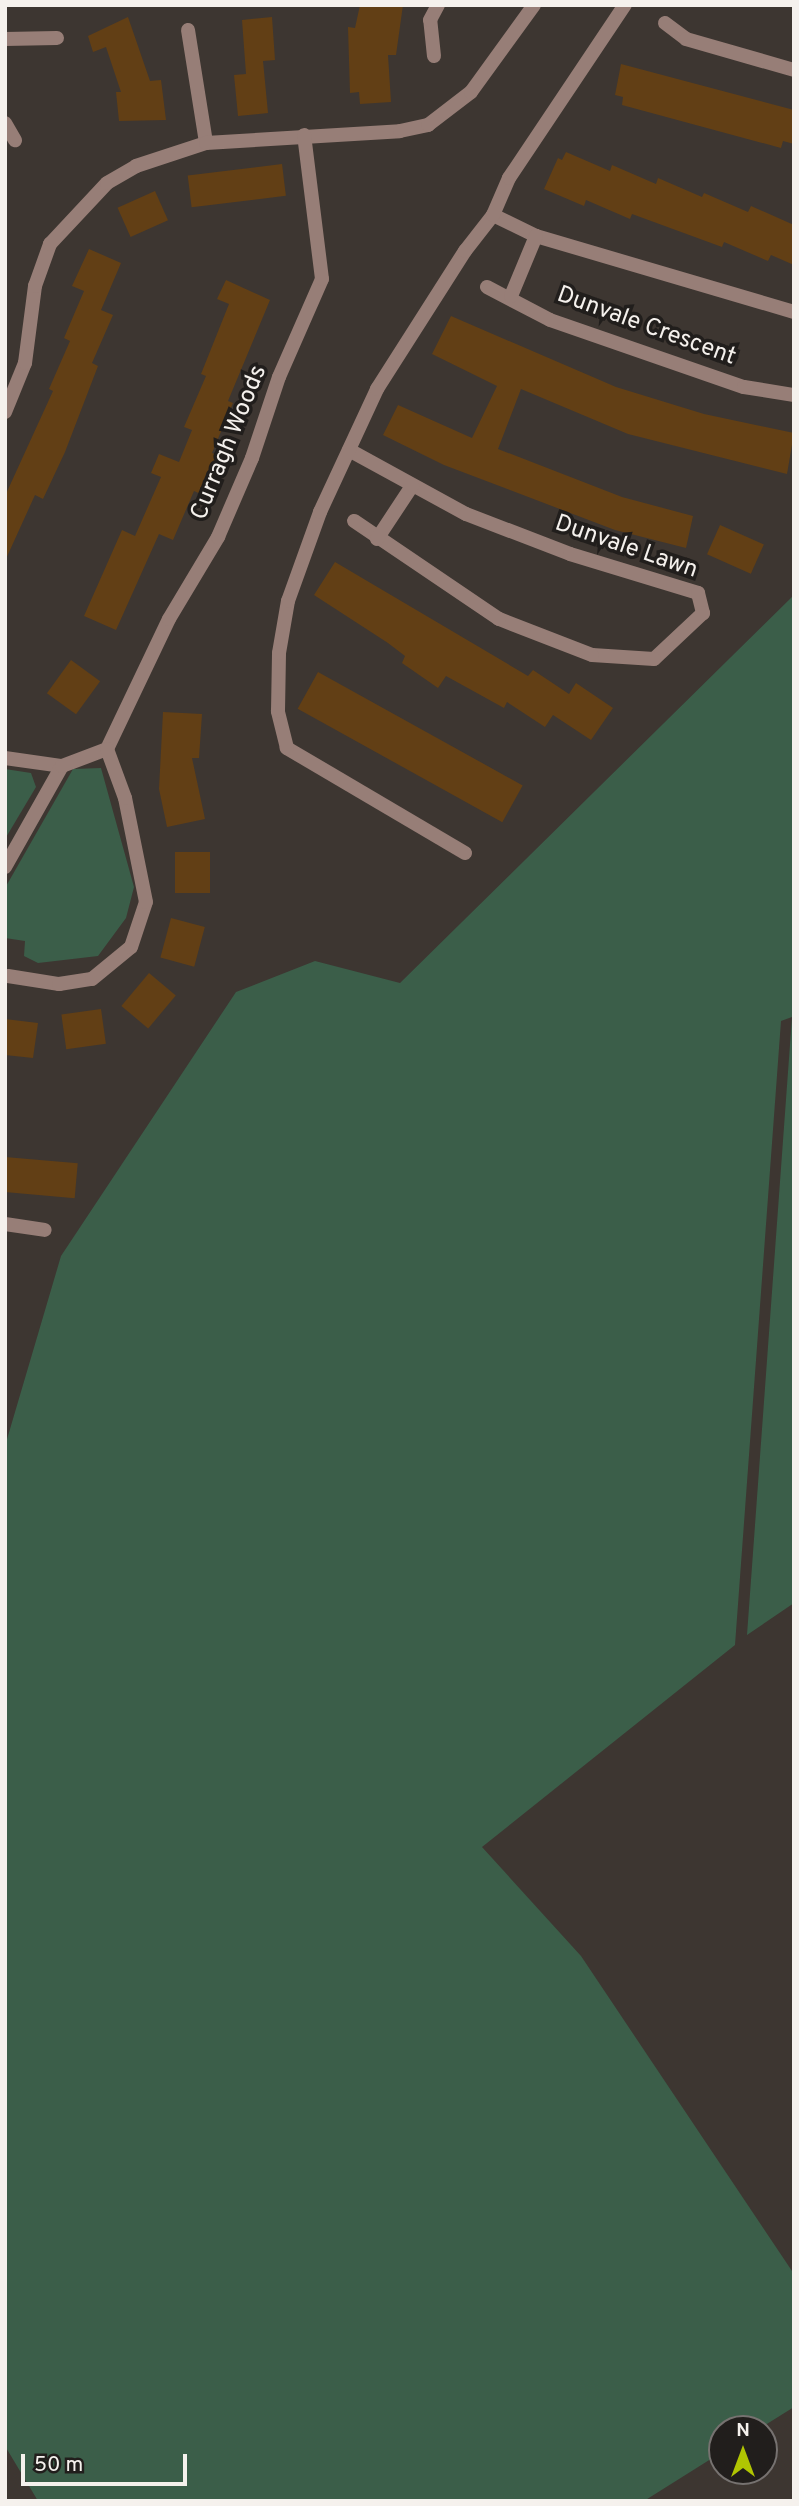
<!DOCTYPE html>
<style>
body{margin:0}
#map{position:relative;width:799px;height:2506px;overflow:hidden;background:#3d3631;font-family:Overpass,sans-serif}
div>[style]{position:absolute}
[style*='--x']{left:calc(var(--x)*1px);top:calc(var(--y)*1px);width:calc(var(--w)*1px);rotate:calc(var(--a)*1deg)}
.green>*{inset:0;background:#3b5e49}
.building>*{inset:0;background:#623f15;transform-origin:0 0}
.minor>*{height:14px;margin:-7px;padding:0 7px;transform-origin:7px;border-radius:7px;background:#977e77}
span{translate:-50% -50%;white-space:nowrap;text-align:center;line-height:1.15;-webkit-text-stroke:7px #211e1c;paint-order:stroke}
.street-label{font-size:24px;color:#f5f1ed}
.frame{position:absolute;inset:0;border:7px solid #f5f1ed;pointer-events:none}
.north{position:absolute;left:708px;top:2415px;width:70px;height:70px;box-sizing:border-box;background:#211e1c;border:2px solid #767270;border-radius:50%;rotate:0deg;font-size:19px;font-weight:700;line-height:28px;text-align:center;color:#f5f1ed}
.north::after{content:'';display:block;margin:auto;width:24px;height:32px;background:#b0c502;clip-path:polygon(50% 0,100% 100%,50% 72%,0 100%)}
.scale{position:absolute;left:21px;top:2454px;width:166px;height:32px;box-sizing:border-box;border:4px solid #f5f1ed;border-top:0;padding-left:9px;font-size:21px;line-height:24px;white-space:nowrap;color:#f5f1ed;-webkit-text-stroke:5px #211e1c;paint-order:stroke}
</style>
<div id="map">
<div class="green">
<i style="clip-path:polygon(794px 595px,794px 1603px,747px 1635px,792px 1017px,781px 1021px,735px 1645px,482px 1847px,581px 1956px,794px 2274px,794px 2407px,759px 2429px,722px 2429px,722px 2452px,644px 2501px,38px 2501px,5px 2446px,5px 1446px,61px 1256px,236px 992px,315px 961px,400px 983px)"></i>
<i style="clip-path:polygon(101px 768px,134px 887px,126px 918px,98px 956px,38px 963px,24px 956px,25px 941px,5px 938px,5px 888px,73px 769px)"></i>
<i style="clip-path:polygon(5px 769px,31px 773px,36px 787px,5px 839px)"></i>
</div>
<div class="building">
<i style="clip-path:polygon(360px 5px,403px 5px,396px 55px,388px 55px,391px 102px,360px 104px,359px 92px,350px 93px,348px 27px,355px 28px)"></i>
<i style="clip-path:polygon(128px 17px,150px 81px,161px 80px,166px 120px,119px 121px,116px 92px,121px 92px,106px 47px,93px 52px,88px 36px)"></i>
<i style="clip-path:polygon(272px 17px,275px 60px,263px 61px,268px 113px,238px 116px,234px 75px,246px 74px,242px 20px)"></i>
<i style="clip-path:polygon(621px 64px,794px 110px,794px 144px,783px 141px,781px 148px,622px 105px,623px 97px,615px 95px)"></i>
<i style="clip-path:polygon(566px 152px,610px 171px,612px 165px,656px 184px,658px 178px,702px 197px,704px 193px,748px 212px,751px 206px,794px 225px,794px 265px,771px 255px,768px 261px,724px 242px,722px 247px,632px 214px,630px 219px,586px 200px,584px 206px,544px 189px,558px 158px,562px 160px)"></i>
<i style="left:282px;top:164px;width:32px;height:95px;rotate:83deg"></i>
<i style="left:155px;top:191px;width:32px;height:41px;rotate:66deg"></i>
<i style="clip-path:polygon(89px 249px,121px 263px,101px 310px,113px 315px,92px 363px,98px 366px,65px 452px,43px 499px,35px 495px,5px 561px,5px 496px,53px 391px,49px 389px,70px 341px,64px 338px,84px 291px,72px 286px)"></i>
<i style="clip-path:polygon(226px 280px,270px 300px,228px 401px,233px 403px,212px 453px,221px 456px,205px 496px,194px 491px,173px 540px,159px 534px,116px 630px,84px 616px,122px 530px,135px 536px,161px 477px,151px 473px,159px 454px,179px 462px,192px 430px,184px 427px,206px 376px,201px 374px,229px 304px,217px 299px)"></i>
<i style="clip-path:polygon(451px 316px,616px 387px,704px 414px,794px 433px,787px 474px,628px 434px,521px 389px,498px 449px,622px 497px,693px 516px,686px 548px,615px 530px,444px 465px,383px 435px,398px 405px,472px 438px,497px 386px,432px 354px)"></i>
<i style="left:720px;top:525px;width:48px;height:32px;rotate:24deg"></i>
<i style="clip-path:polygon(335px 562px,528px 676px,533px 670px,569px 694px,576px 683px,613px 708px,591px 740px,553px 715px,545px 727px,507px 702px,504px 708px,446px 676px,438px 688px,402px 663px,405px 656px,388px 643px,314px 595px)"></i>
<i style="left:71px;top:660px;width:36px;height:41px;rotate:36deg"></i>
<i style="left:318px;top:672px;width:234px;height:42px;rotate:29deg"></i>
<i style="clip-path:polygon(163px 712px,202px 714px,199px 758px,192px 758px,205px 819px,167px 827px,159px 789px)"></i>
<i style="left:175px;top:852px;width:35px;height:41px"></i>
<i style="left:171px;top:918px;width:35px;height:41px;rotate:15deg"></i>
<i style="left:149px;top:973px;width:35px;height:43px;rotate:40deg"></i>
<i style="left:101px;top:1009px;width:35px;height:40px;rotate:82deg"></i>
<i style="clip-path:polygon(5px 1019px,38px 1023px,33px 1058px,5px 1055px)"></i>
<i style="left:5px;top:1157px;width:73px;height:35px;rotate:5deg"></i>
</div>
<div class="minor">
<i style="--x:665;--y:23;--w:26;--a:37"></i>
<i style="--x:686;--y:39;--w:112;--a:16"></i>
<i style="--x:188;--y:30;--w:114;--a:80.9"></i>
<i style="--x:5;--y:39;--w:52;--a:-1.1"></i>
<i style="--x:434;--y:56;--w:36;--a:-96"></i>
<i style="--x:430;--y:20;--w:17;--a:-62"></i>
<i style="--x:5;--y:123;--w:20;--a:60"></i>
<i style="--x:493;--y:215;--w:48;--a:26"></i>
<i style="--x:536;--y:236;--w:269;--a:16.4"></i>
<i style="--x:487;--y:287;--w:71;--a:27.6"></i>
<i style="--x:550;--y:320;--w:205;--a:19.1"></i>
<i style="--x:744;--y:387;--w:51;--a:9.1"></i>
<i style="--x:511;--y:296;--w:65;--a:-67.4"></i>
<i style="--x:5;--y:412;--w:53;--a:-67.8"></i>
<i style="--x:25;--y:363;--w:78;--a:-82.6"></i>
<i style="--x:35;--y:286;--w:45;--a:-70.3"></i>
<i style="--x:50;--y:244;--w:83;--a:-46.9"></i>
<i style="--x:107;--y:183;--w:34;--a:-30"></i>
<i style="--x:136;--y:166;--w:74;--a:-18.2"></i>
<i style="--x:206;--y:143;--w:194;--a:-3.5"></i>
<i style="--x:400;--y:131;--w:29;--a:-12"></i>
<i style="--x:428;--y:125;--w:54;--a:-37.5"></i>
<i style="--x:471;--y:92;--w:107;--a:-54.1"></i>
<i style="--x:349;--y:450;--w:133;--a:28.7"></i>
<i style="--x:466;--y:514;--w:111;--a:21"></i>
<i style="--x:570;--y:554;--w:134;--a:16.9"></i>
<i style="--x:698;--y:593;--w:21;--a:76"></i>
<i style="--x:703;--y:613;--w:67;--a:136.8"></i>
<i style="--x:654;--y:659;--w:62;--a:-176.3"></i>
<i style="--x:592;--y:655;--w:100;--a:-158.8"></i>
<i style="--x:499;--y:619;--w:175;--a:-145.9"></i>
<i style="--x:377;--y:539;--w:64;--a:-56.6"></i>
<i style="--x:5;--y:758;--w:58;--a:8"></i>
<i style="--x:465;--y:853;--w:207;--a:-149.5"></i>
<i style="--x:287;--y:748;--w:38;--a:-104"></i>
<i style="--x:278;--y:711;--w:58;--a:-89"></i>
<i style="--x:279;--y:653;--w:53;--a:-80.2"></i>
<i style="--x:288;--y:601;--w:95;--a:-70.2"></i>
<i style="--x:320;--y:512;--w:136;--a:-65.1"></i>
<i style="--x:377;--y:389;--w:164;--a:-57.5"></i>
<i style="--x:465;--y:251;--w:46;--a:-52.1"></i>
<i style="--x:493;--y:215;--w:40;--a:-66.6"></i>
<i style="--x:509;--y:178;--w:208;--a:-56.2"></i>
<i style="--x:5;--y:867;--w:116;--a:-60.6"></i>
<i style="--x:62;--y:766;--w:48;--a:-20.7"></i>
<i style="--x:107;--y:749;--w:144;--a:-64.5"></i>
<i style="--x:169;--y:619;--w:96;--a:-59.1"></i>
<i style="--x:218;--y:537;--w:86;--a:-66.7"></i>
<i style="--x:252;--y:458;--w:85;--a:-71.6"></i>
<i style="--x:279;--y:377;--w:107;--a:-66.3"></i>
<i style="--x:322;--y:279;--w:145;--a:-97.1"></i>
<i style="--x:8;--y:976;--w:52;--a:8.9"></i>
<i style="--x:59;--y:984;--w:33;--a:-9"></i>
<i style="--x:92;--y:979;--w:50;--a:-39.4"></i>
<i style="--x:131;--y:947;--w:47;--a:-71.6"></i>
<i style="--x:146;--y:902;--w:106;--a:-101.4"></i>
<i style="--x:125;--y:798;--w:52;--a:-110.2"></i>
<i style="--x:5;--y:1224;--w:40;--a:8.5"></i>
</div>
<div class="street-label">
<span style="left:646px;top:327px;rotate:20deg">Dunvale Crescent</span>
<span style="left:230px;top:443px;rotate:-68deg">Curragh Woods</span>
<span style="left:626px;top:548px;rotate:19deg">Dunvale Lawn</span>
</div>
<div class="frame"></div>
<div class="north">N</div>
<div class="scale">50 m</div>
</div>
